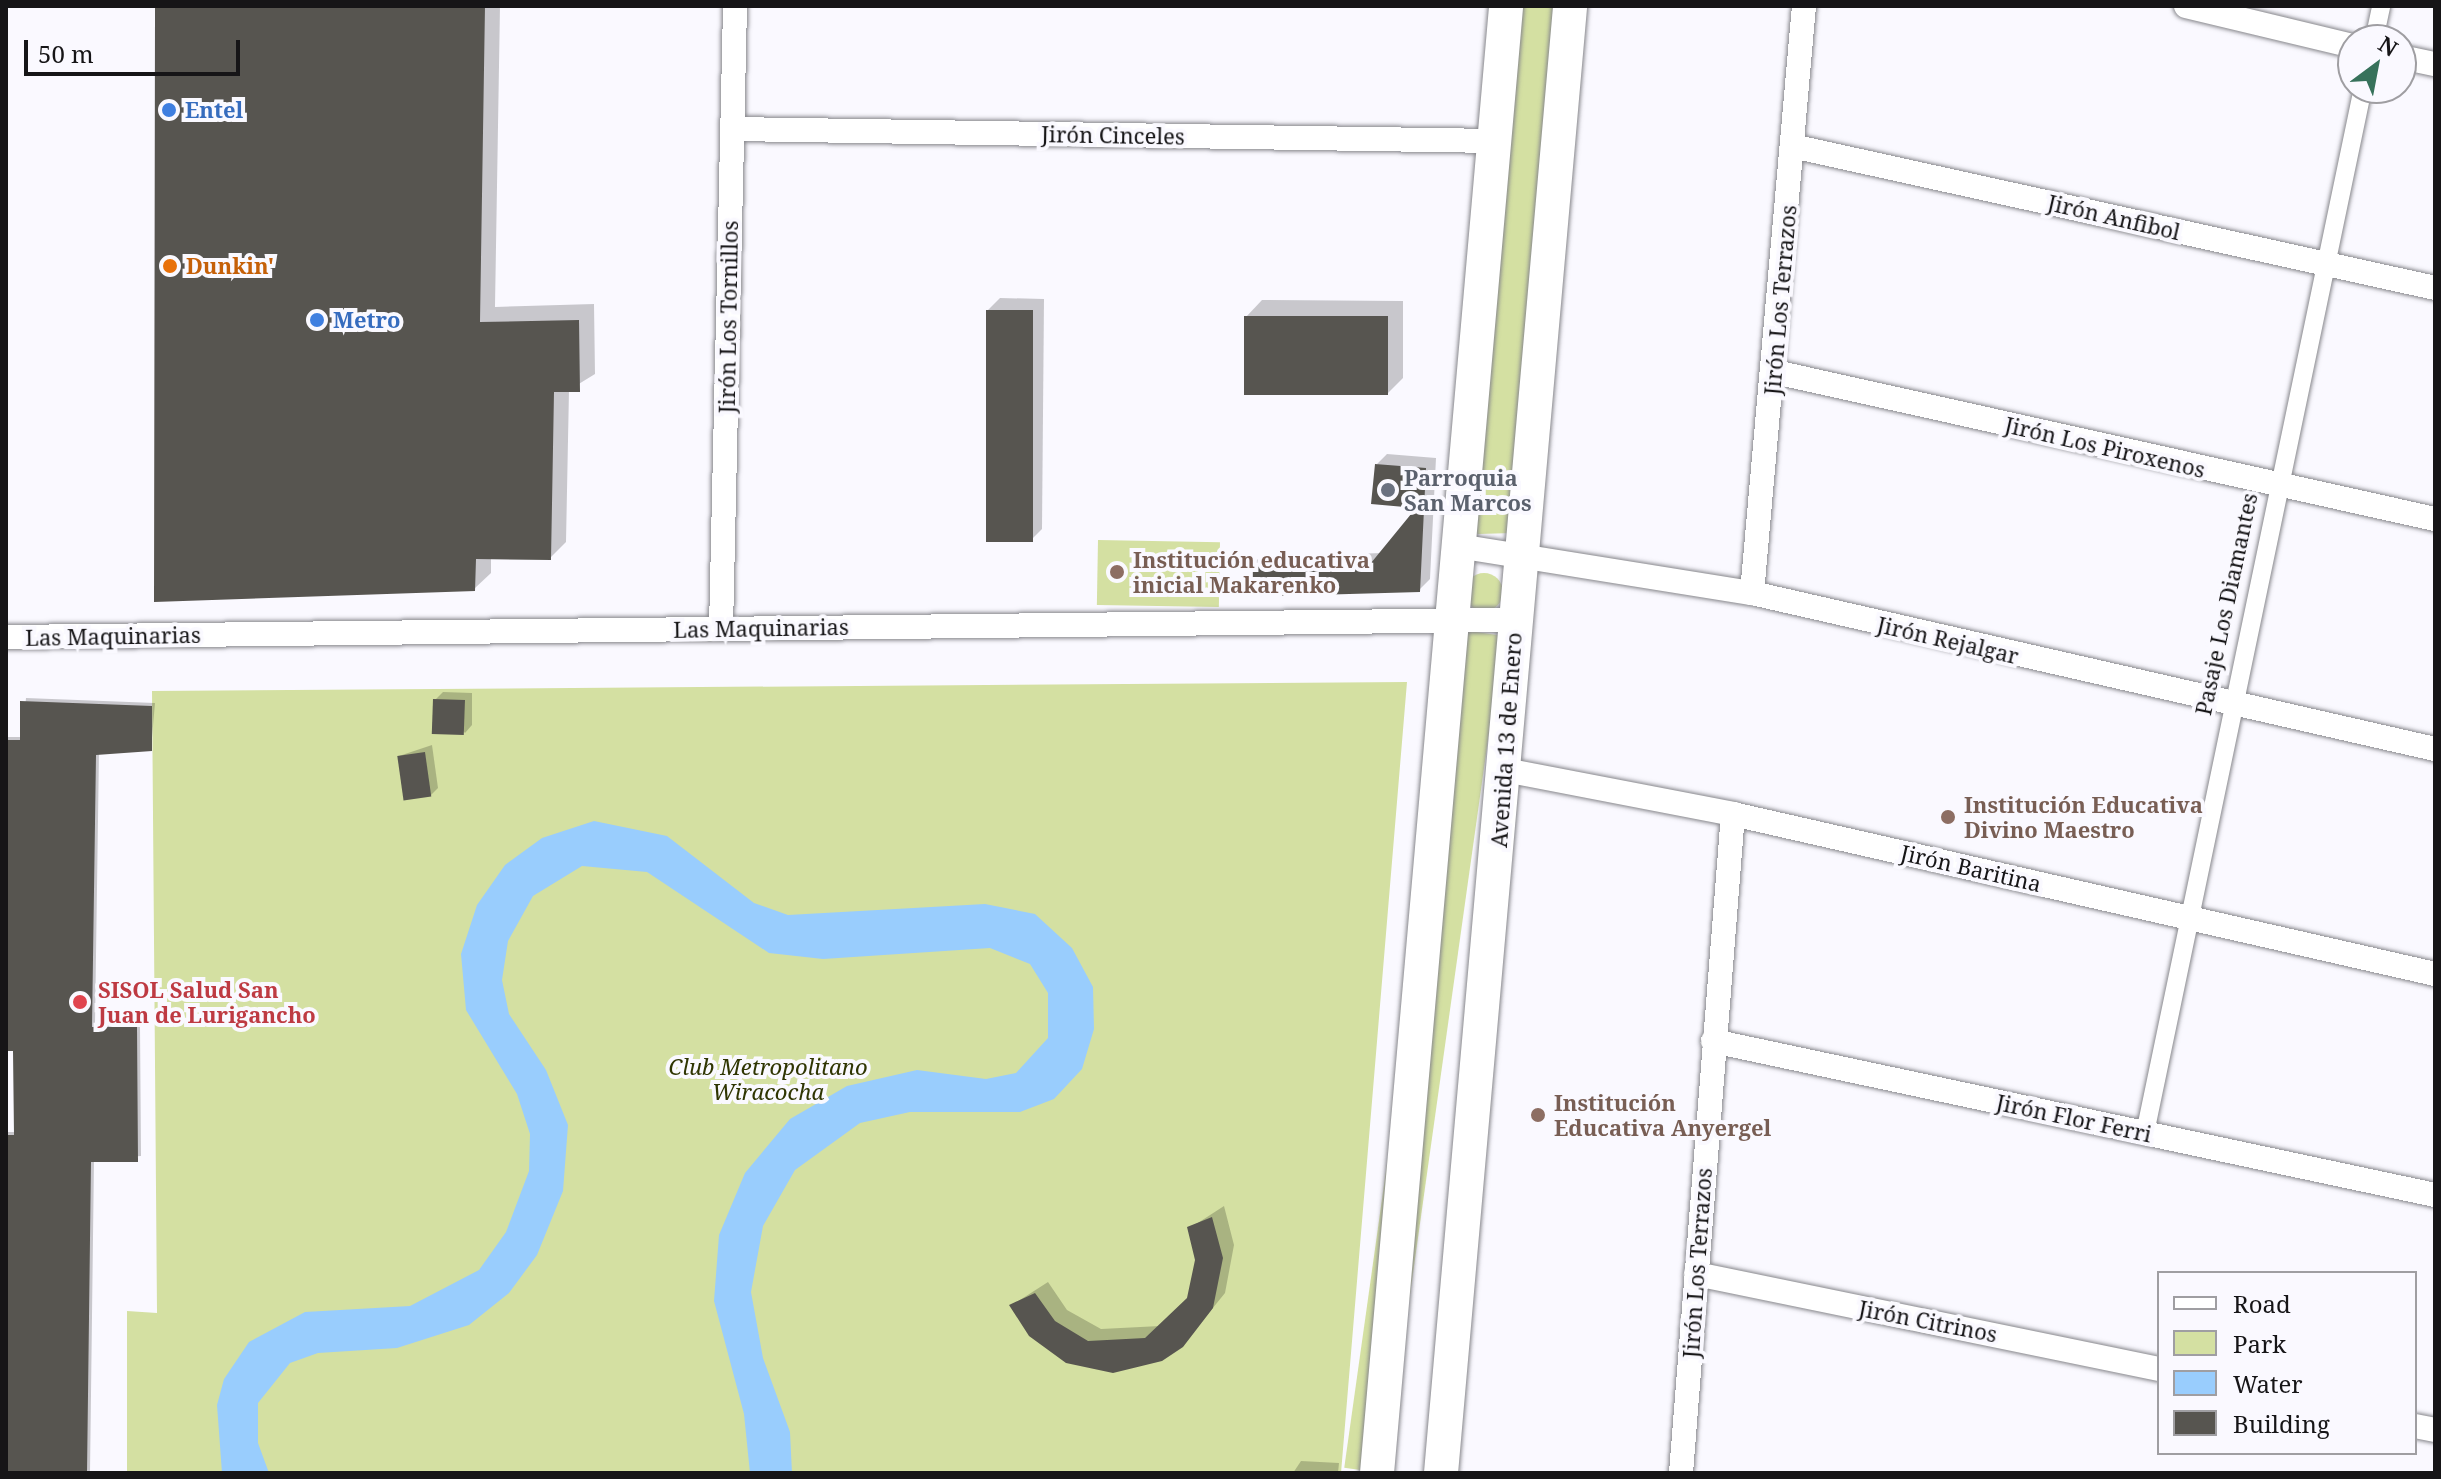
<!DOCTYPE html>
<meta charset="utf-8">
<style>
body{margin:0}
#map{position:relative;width:2441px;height:1479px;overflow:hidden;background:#faf9ff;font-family:"Noto Serif",serif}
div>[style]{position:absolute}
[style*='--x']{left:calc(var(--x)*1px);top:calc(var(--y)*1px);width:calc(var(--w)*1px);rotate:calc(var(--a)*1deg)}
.green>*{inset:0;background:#d4e0a2;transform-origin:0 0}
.round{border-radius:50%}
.water>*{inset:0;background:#99cdfd}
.shadow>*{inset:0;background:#0003}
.building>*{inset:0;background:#575550;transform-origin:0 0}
.roads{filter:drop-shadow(0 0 2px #87878c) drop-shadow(0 0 2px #87878c)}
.pedestrian>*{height:18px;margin:-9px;padding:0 9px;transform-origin:9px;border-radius:9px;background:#fff}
.minor>*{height:24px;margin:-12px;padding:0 12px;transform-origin:12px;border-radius:12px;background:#fff}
.secondary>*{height:34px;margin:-17px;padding:0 17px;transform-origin:17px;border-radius:17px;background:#fff}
.dots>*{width:22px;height:22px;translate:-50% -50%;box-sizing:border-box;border:4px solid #faf9ff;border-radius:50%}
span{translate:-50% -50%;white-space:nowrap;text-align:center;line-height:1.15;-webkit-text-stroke:8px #faf9ff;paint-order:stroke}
.shop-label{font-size:22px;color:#366cbe;font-weight:700}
.left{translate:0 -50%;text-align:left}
.street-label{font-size:22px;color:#161517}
.food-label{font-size:22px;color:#c56008;font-weight:700}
.worship-label{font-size:22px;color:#5b616d;font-weight:700}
.education-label{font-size:22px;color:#785e54;font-weight:700}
.health-label{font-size:22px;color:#be3a42;font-weight:700}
.park-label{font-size:22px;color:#2f3502;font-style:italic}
.frame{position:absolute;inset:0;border:8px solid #161517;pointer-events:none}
.legend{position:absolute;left:2157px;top:1271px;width:260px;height:184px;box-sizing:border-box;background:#faf9ff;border:2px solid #9f9ea2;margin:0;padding:10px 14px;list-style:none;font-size:24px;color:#161517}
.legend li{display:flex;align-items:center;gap:16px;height:40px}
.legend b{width:40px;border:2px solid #9f9ea2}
.north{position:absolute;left:2337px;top:24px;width:80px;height:80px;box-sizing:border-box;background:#faf9ff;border:2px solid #9f9ea2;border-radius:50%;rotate:32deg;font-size:22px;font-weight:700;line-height:32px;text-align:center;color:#161517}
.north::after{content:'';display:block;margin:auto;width:28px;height:36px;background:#37725b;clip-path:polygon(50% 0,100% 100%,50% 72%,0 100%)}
.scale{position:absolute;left:24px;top:40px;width:216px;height:36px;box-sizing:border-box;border:4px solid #161517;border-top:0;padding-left:10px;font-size:24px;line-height:28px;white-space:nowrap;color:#161517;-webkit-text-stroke:6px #faf9ff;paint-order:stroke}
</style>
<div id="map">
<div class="green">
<i style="clip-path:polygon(1517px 6px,1560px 6px,1513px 533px,1478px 534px,1472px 531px)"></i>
<i style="left:1098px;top:540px;width:122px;height:65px;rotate:1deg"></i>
<i class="round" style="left:1465px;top:573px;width:38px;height:38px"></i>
<i style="left:1462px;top:630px;width:41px;height:846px;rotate:8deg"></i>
<i style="clip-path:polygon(1407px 682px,1341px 1473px,127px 1473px,127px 1311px,157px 1313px,152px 691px)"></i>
</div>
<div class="water">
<i style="clip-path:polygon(594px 821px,667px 836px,754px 903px,788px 915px,985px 904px,1035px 914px,1072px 948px,1093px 987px,1094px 1029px,1082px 1069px,1054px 1099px,1020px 1112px,910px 1112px,860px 1123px,795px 1170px,763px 1226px,751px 1292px,763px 1358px,790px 1432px,792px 1473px,750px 1473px,744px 1414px,714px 1301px,719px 1235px,745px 1173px,790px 1119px,847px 1086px,917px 1070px,986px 1079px,1016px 1073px,1048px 1038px,1048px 993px,1030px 964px,990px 948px,823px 959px,769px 953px,647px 872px,582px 866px,533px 896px,508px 941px,502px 980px,509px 1014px,546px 1070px,568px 1125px,563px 1191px,537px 1255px,509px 1293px,469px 1325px,397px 1348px,318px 1353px,290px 1363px,258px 1403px,258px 1443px,269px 1473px,222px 1473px,217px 1405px,224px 1379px,249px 1342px,305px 1312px,410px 1306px,479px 1270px,506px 1232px,529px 1171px,530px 1134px,517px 1094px,466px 1010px,461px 954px,477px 905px,505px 865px,542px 838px)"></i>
</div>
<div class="shadow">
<i style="clip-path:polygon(157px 6px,500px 6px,495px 307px,594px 304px,595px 374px,569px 390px,566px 542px,550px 558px,491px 557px,491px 573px,474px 589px)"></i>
<i style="clip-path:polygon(1000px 298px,1044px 299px,1042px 529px,1030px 541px,988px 310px)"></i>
<i style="clip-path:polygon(1262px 300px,1403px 301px,1403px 378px,1387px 394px,1246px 317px)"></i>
<i style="clip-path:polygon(1387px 454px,1436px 458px,1430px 579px,1419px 590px,1249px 568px,1260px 557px,1382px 553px,1420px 506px,1377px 464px)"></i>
<i style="clip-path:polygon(443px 692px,472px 693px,472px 725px,465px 733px,435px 700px)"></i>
<i style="clip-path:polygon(26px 698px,155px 703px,151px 749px,99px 752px,95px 1024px,140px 1024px,141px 1156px,94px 1160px,90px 1473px,6px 1473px,6px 1132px,16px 1132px,15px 1049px,6px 1049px,6px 737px,22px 737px)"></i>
<i style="clip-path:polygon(432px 745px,438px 788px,430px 796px,399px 756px)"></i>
<i style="clip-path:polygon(1224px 1206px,1234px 1245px,1225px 1293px,1182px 1346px,1113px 1371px,1012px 1305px,1048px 1282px,1067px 1310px,1101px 1329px,1160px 1326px,1189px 1298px,1197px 1260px,1190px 1228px)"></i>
<i style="clip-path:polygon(1301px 1461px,1339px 1463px,1338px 1473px,1293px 1473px)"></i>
</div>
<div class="building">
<i style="clip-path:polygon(155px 6px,485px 6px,480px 322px,579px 320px,580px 392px,554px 392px,551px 560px,476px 559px,475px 591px,154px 602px)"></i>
<i style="left:986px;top:310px;width:47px;height:232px"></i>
<i style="left:1244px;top:316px;width:144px;height:79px"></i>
<i style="clip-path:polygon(1375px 464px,1426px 468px,1420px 592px,1248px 597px,1247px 567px,1371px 563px,1416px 508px,1371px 504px)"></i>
<i style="left:433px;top:699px;width:32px;height:35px;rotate:2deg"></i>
<i style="clip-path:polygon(20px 701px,152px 706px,152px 751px,96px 755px,92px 1027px,137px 1027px,138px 1162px,91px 1162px,87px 1473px,6px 1473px,6px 1135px,14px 1135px,13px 1051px,6px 1051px,6px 740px,20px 740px)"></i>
<i style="left:425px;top:752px;width:45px;height:28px;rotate:82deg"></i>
<i style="clip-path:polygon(1212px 1217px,1223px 1258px,1213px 1308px,1183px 1347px,1162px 1361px,1113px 1373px,1066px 1363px,1029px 1336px,1009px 1305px,1035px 1293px,1055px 1321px,1088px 1341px,1145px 1338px,1187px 1298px,1195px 1260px,1187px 1227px)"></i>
</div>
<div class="roads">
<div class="pedestrian">
<i style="--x:2374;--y:40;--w:35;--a:-78"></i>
<i style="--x:2145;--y:1133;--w:1067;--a:-78.22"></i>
</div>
<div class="minor">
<i style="--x:2186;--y:6;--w:172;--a:13.5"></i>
<i style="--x:2401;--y:57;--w:35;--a:12"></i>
<i style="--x:732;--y:129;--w:762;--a:0.9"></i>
<i style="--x:1792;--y:146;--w:658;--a:12.45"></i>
<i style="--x:1775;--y:372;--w:676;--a:12.56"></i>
<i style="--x:1458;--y:546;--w:298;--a:9.1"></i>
<i style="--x:1752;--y:593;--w:701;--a:12.87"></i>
<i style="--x:1752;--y:593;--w:589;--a:-84.94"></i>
<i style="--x:721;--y:629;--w:623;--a:-88.71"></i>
<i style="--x:6;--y:637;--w:1510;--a:-0.65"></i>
<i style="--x:1505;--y:770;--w:232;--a:10.9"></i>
<i style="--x:1733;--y:814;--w:720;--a:12.84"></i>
<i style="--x:1713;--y:1041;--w:738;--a:12.04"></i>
<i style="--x:1696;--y:1274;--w:473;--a:11.6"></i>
<i style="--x:2415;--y:1426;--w:20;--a:11"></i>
<i style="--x:1681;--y:1473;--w:661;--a:-85.49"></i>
</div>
<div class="secondary">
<i style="--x:1377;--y:1473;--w:1473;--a:-84.97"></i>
<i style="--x:1441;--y:1473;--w:1473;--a:-84.97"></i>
</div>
</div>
<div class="dots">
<i style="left:169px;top:110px;background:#3f7fe0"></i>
<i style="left:170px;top:266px;background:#e8710a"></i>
<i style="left:317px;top:320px;background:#3f7fe0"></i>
<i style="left:1388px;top:490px;background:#6b7280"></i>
<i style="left:1117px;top:572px;background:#8d6e63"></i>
<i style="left:1948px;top:817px;background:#8d6e63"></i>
<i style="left:80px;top:1002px;background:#e0444e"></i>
<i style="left:1538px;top:1115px;background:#8d6e63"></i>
</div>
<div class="shop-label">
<span class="left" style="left:185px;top:110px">Entel</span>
<span class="left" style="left:333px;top:320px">Metro</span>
</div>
<div class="street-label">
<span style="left:1113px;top:135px;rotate:1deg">Jirón Cinceles</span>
<span style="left:2114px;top:217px;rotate:13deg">Jirón Anfibol</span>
<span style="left:1780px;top:300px;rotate:-85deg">Jirón Los Terrazos</span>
<span style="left:728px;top:317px;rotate:-89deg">Jirón Los Tornillos</span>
<span style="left:2105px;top:447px;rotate:13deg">Jirón Los Piroxenos</span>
<span style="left:2226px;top:604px;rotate:-78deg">Pasaje Los Diamantes</span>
<span style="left:761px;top:628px;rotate:-1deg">Las Maquinarias</span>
<span style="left:113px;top:636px;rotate:-1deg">Las Maquinarias</span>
<span style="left:1948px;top:640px;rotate:13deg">Jirón Rejalgar</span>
<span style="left:1506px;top:740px;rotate:-86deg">Avenida 13 de Enero</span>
<span style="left:1971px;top:868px;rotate:13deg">Jirón Baritina</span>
<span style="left:2074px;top:1118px;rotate:12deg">Jirón Flor Ferri</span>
<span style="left:1697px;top:1263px;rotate:-86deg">Jirón Los Terrazos</span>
<span style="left:1928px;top:1321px;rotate:11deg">Jirón Citrinos</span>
</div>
<div class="food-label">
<span class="left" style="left:186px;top:266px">Dunkin'</span>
</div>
<div class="worship-label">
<span class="left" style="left:1404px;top:490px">Parroquia<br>San Marcos</span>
</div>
<div class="education-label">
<span class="left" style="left:1133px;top:572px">Institución educativa<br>inicial Makarenko</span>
<span class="left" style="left:1964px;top:817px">Institución Educativa<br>Divino Maestro</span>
<span class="left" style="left:1554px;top:1115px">Institución<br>Educativa Anyergel</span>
</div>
<div class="health-label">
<span class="left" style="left:98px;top:1002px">SISOL Salud San<br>Juan de Lurigancho</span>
</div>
<div class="park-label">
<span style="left:768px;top:1079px">Club Metropolitano<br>Wiracocha</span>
</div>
<div class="frame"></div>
<ul class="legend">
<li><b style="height:10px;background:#fff"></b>Road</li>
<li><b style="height:22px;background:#d4e0a2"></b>Park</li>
<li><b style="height:22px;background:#99cdfd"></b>Water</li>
<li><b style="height:22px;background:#575550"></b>Building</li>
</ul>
<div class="north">N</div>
<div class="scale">50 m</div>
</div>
